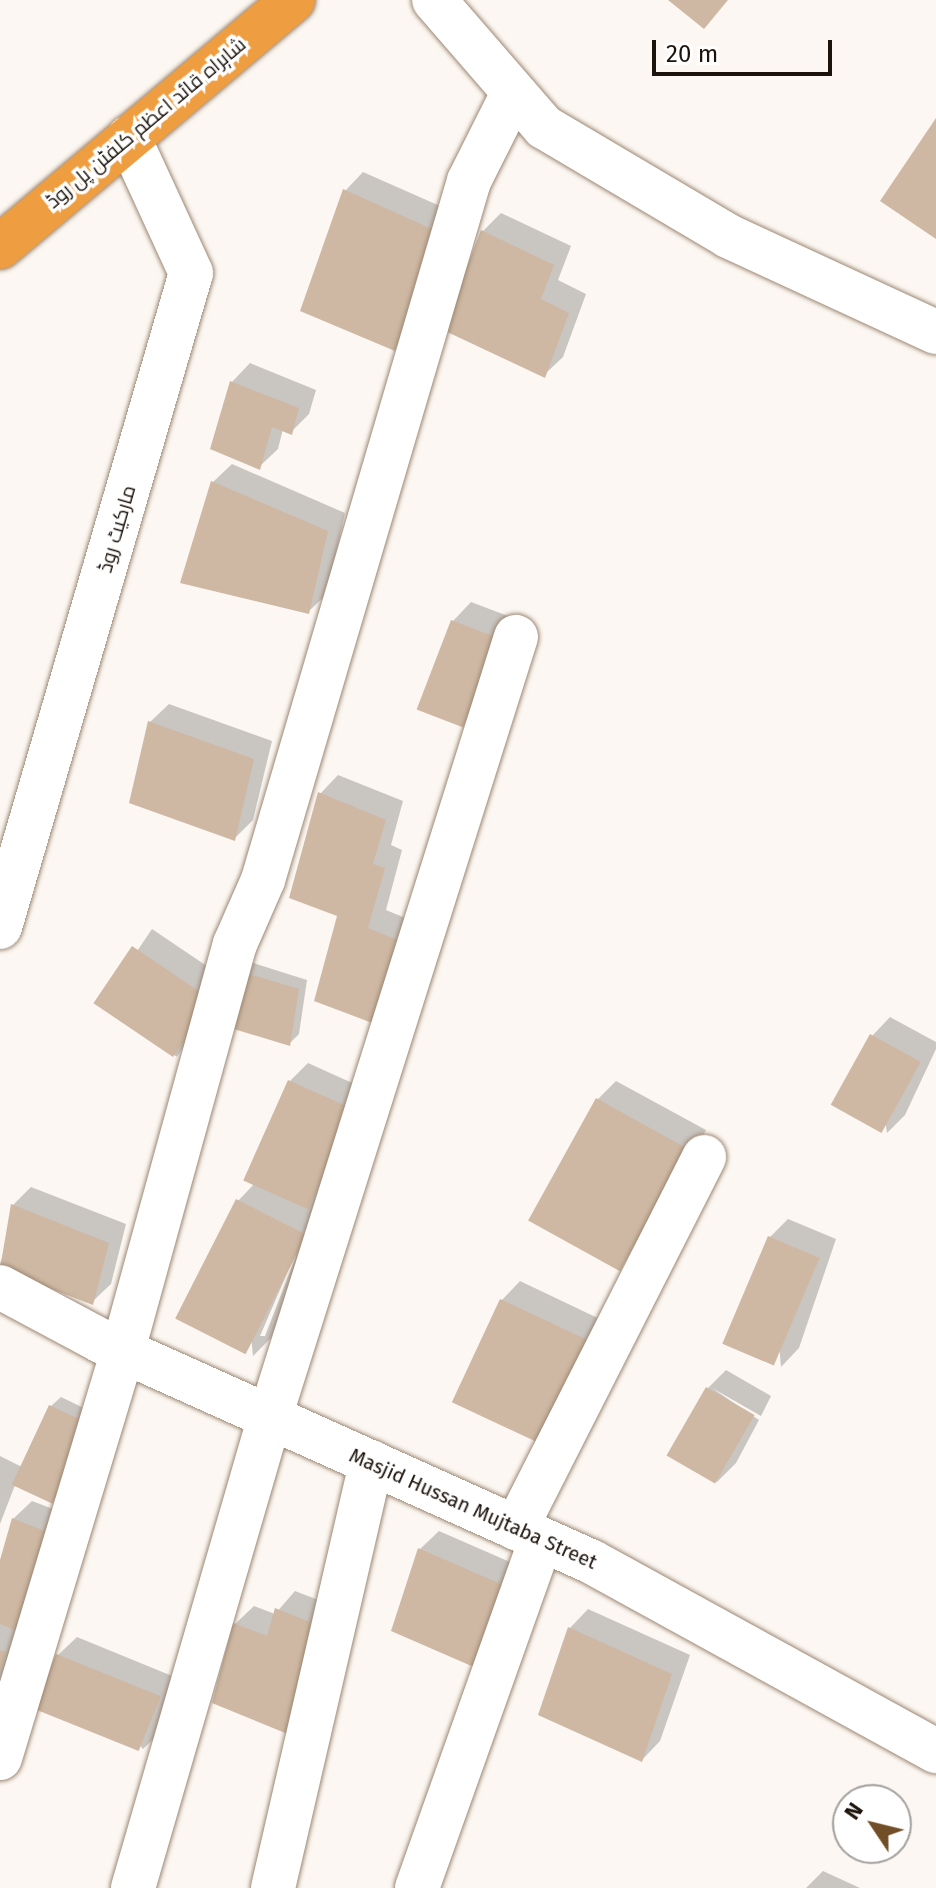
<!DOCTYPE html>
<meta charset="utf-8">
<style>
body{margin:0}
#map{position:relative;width:936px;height:1888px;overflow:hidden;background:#fcf7f2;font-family:"Fira Sans",Cairo,sans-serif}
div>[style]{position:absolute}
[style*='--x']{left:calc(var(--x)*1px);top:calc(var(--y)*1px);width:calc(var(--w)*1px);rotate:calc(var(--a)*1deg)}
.shadow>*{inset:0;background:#0003;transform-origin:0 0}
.building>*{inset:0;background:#ceb8a3;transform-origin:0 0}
.roads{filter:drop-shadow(0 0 2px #9c8773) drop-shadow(0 0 2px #9c8773)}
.minor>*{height:44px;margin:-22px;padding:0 22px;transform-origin:22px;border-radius:22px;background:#fff}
.highway>*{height:44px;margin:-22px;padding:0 22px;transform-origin:22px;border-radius:22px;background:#ee9e40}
span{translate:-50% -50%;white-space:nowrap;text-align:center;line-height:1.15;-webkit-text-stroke:7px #fff;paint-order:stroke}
.street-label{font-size:20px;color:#1c140c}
.north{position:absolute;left:832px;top:1784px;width:80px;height:80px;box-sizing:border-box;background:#fff;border:2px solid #a4a19e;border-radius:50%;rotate:305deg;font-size:22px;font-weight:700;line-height:32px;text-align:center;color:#1c140c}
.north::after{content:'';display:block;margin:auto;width:28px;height:36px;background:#714e27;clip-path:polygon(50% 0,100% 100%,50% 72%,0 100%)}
.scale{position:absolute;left:652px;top:40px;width:180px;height:36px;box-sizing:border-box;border:4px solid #1c140c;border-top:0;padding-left:10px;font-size:24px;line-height:28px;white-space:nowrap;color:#1c140c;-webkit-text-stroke:6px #fff;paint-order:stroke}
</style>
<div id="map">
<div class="shadow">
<i style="clip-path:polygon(363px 172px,449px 210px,413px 331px,395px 349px,345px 191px)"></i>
<i style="clip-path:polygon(501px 213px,571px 246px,558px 280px,586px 294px,563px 357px,544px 375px,483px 231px)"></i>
<i style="clip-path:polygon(250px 363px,316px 390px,309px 414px,291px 432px,283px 429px,278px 449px,259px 467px,213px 448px,232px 382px)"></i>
<i style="clip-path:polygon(232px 464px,345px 513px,327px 594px,308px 612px,213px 482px)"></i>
<i style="clip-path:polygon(471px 602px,516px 619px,431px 711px,453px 621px)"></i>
<i style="clip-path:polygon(169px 704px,272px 741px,253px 820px,234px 839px,150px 722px)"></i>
<i style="clip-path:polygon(338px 775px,403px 801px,391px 845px,402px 850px,386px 910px,415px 922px,393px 1003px,339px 915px,320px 794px)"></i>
<i style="left:152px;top:929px;width:92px;height:92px;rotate:34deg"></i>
<i style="clip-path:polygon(244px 960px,307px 980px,299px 1034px,289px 1044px,226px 1025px)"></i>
<i style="clip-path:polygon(890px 1017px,936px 1042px,936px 1049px,905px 1115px,887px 1133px,872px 1036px)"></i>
<i style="clip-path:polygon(evenodd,308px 1063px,370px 1091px,271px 1338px,253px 1356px,238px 1201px,255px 1183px,290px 1081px,308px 1063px,308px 1225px,265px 1336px,260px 1336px,308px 1225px)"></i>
<i style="clip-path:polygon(616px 1081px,706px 1130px,645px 1254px,598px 1099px)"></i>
<i style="clip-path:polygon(31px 1187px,126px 1224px,111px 1284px,92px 1302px,0 1267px,13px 1205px)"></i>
<i style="clip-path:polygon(788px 1219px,836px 1239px,799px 1348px,781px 1367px,770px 1237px)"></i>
<i style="clip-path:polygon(520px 1281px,606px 1322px,566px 1427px,463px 1405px,502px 1300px)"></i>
<i style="clip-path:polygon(726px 1370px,771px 1396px,761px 1416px,712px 1388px,759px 1420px,736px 1463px,717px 1482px,672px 1456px,708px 1388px)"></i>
<i style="clip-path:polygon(61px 1397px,98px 1415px,69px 1495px,51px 1406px)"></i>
<i style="clip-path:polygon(0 1456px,22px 1467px,0 1524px)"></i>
<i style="clip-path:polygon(32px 1501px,74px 1517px,0 1727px,0 1567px,13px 1519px)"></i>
<i style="clip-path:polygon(439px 1531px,528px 1570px,501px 1651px,420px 1549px)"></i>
<i style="clip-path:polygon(295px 1591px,342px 1609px,313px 1716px,235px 1624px,254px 1606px,275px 1614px)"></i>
<i style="clip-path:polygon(588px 1609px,690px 1655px,660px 1741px,642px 1760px,540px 1714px,570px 1628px)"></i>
<i style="clip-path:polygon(77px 1637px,177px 1678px,162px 1731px,143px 1749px,58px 1655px)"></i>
<i style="clip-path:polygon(823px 1871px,860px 1888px,806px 1888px)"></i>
</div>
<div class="building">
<i style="clip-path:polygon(668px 0,728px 0,704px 29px)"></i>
<i style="clip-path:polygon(936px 118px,936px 239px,880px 201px)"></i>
<i style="clip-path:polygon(343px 189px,432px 229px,395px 351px,300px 311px)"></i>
<i style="clip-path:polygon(481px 230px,554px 265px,541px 299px,569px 313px,545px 378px,443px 330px)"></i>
<i style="clip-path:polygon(230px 381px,299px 408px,292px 435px,272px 427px,260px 470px,210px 449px)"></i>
<i style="clip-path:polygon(211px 481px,328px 531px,309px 614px,180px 583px)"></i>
<i style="left:451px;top:620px;width:50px;height:96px;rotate:21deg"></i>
<i style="clip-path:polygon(148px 721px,254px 759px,235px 841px,129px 803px)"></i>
<i style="clip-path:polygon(318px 792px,386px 820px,373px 864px,385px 868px,368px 928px,398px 940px,375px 1024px,314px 1001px,337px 916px,289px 898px)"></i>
<i style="left:132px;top:946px;width:96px;height:69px;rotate:34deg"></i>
<i style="clip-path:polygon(232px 969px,299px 989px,290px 1046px,224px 1026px)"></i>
<i style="left:870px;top:1034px;width:58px;height:81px;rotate:29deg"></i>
<i style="left:288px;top:1080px;width:71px;height:110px;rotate:24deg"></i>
<i style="left:596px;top:1098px;width:105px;height:140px;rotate:29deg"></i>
<i style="left:236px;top:1199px;width:79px;height:134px;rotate:27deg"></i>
<i style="clip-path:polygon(11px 1204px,109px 1243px,93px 1305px,0 1269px)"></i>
<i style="left:768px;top:1236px;width:56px;height:117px;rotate:23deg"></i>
<i style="left:500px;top:1299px;width:98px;height:114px;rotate:25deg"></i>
<i style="left:706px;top:1387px;width:56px;height:79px;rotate:30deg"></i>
<i style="left:49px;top:1405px;width:45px;height:88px;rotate:25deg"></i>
<i style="clip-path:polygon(12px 1518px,57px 1536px,29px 1635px,0 1624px,0 1560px)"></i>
<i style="clip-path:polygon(418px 1548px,510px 1588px,483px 1671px,391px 1631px)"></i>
<i style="clip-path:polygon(275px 1608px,325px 1628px,295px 1737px,212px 1703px,233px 1623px,267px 1636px)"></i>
<i style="clip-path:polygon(568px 1627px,672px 1674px,642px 1762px,538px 1715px)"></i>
<i style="clip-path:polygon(0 1650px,6px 1652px,1px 1670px,0 1670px)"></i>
<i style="left:56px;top:1654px;width:113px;height:59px;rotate:22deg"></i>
</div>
<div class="roads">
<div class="minor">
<i style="--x:434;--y:0;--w:168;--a:49.1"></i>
<i style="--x:544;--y:127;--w:214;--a:30.6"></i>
<i style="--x:728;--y:236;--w:229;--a:24.8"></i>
<i style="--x:0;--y:927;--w:681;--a:-73.72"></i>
<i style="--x:191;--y:273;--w:149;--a:-114.7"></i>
<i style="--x:0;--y:1287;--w:115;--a:28.1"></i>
<i style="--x:101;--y:1341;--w:538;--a:24.23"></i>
<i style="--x:592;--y:1562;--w:393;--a:28.8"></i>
<i style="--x:516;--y:1528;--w:416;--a:-63.1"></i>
<i style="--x:0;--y:1758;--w:426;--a:-73.2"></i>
<i style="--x:123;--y:1350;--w:421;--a:-74.6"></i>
<i style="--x:235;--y:944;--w:70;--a:-66.4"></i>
<i style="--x:263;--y:880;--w:729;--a:-73.58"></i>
<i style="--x:469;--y:181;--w:96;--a:-63.4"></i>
<i style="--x:133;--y:1888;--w:491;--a:-73.8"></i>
<i style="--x:270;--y:1417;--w:818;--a:-72.5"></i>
<i style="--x:273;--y:1888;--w:437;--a:-77"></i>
<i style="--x:417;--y:1888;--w:370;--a:-70.4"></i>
</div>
<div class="highway">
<i style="--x:0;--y:247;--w:383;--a:-40.1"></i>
</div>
</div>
<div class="street-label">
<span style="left:146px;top:123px;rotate:-40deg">شاہراہ قائد اعظم کلفٹن پل روڈ</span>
<span style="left:117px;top:529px;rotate:-74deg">مارکیٹ روڈ</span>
<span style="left:473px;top:1509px;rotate:24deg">Masjid Hussan Mujtaba Street</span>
</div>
<div class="north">N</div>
<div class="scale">20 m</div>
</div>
